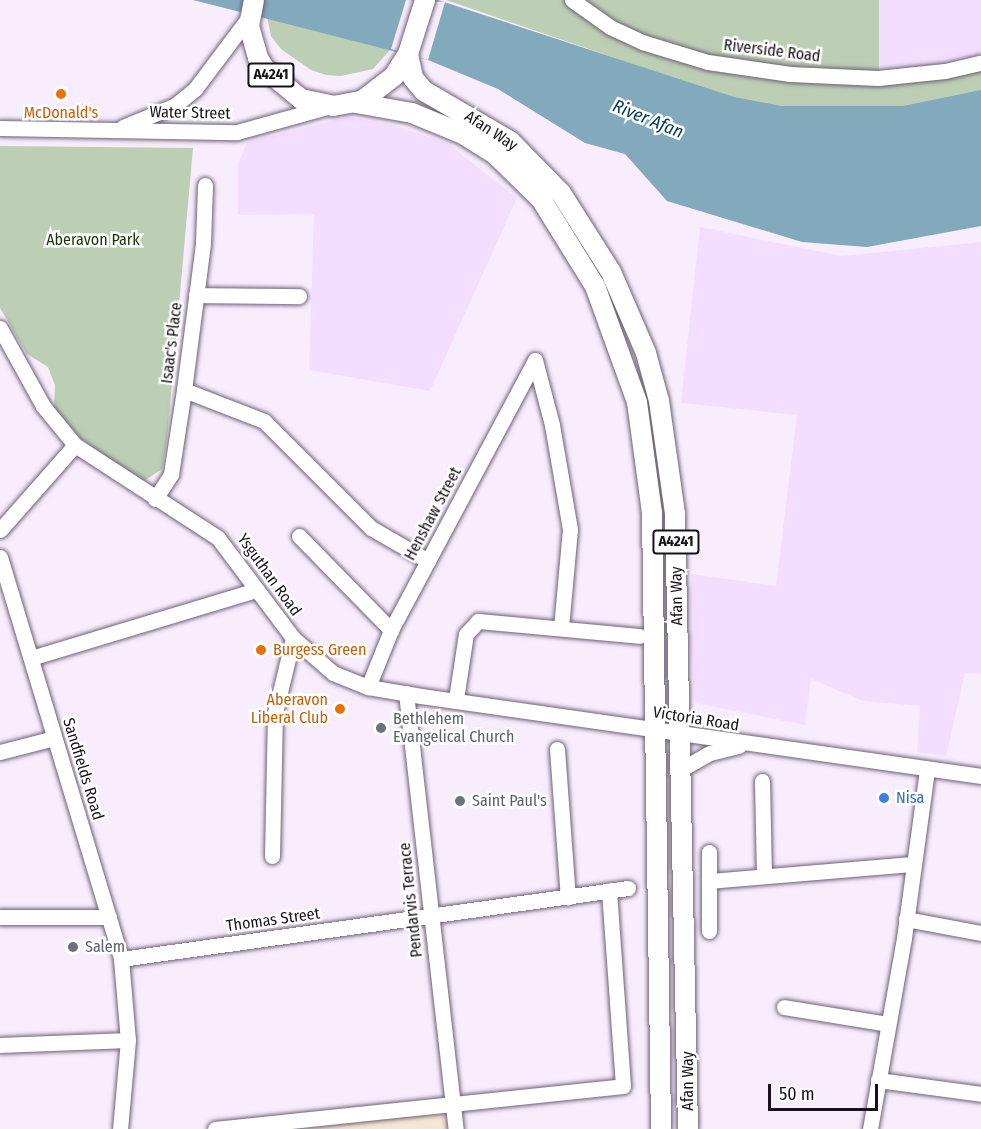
<!DOCTYPE html>
<style>
body{margin:0}
#map{position:relative;width:981px;height:1129px;overflow:hidden;background:#f7edfd;font-family:"Fira Sans Condensed",sans-serif}
div>[style]{position:absolute}
[style*='--x']{left:calc(var(--x)*1px);top:calc(var(--y)*1px);width:calc(var(--w)*1px);rotate:calc(var(--a)*1deg)}
.built>*{inset:0;background:#f3deff}
.education>*{inset:0;background:#f5e5d3}
.green>*{inset:0;background:#bccfb4}
.water>*{inset:0;background:#82a9bc}
.pier>*{inset:0;background:#f7edfd}
.roads{filter:drop-shadow(0 0 2px #6f6077) drop-shadow(0 0 2px #6f6077)}
.minor>*{height:15px;margin:-7.5px;padding:0 7.5px;transform-origin:7.5px;border-radius:7.5px;background:#fff}
.major>*{height:20px;margin:-10px;padding:0 10px;transform-origin:10px;border-radius:10px;background:#fff}
.dots>*{width:16px;height:16px;translate:-50% -50%;box-sizing:border-box;border:3px solid #fff;border-radius:50%}
span{translate:-50% -50%;white-space:nowrap;text-align:center;line-height:1.15;-webkit-text-stroke:5px #fff;paint-order:stroke}
.shield-label span{padding:2px 4px;background:#fff;border:2px solid;border-radius:4px;-webkit-text-stroke-width:0}
.shield-label{font-size:15px;color:#17121a;font-weight:700}
.street-label{font-size:16px;color:#17121a}
.food-label{font-size:16px;color:#c56008}
.left{translate:0 -50%;text-align:left}
.right{translate:-100% -50%;text-align:right}
.park-label{font-size:16px;color:#173707}
.worship-label{font-size:16px;color:#5b616d}
.shop-label{font-size:16px;color:#366cbe}
.water-label{font-size:18px;color:#003a4f;font-style:italic}
.scale{position:absolute;left:768px;top:1084px;width:110px;height:27px;box-sizing:border-box;border:3px solid #17121a;border-top:0;padding-left:8px;font-size:18px;line-height:21px;white-space:nowrap;color:#17121a;-webkit-text-stroke:4px #fff;paint-order:stroke}
</style>
<div id="map">
<div class="built">
<i style="clip-path:polygon(879px 0,981px 0,981px 54px,973px 57px,975px 64px,878px 78px)"></i>
<i style="clip-path:polygon(349px 117px,391px 125px,447px 143px,517px 198px,430px 391px,309px 370px,314px 214px,238px 215px,238px 164px,247px 142px)"></i>
<i style="clip-path:polygon(700px 227px,841px 256px,981px 242px,981px 674px,965px 673px,946px 756px,917px 752px,920px 706px,863px 701px,811px 679px,805px 725px,695px 703px,688px 630px,692px 574px,776px 586px,797px 415px,681px 403px)"></i>
</div>
<div class="education">
<i style="clip-path:polygon(446px 1114px,447px 1129px,274px 1129px)"></i>
</div>
<div class="green">
<i style="clip-path:polygon(446px 0,879px 0,879px 78px,981px 63px,981px 149px,848px 161px,673px 78px)"></i>
<i style="clip-path:polygon(267px 17px,391px 49px,373px 69px,341px 76px,326px 75px,311px 70px,281px 49px,271px 36px)"></i>
<i style="clip-path:polygon(0 146px,193px 148px,167px 439px,162px 469px,141px 483px,79px 437px,54px 408px,55px 385px,48px 367px,27px 354px,0 308px)"></i>
</div>
<div class="water">
<i style="clip-path:polygon(193px 0,438px 0,734px 97px,781px 106px,903px 106px,981px 90px,981px 226px,867px 247px,802px 242px,667px 201px,625px 154px,585px 143px,498px 89px,428px 60px)"></i>
</div>
<div class="pier">
<i style="clip-path:polygon(406px 0,445px 2px,428px 60px,391px 49px)"></i>
</div>
<div class="roads">
<div class="minor">
<i style="--x:572;--y:0;--w:47;--a:35.4"></i>
<i style="--x:610;--y:27;--w:35;--a:25"></i>
<i style="--x:642;--y:42;--w:69;--a:16.9"></i>
<i style="--x:708;--y:62;--w:83;--a:8.3"></i>
<i style="--x:790;--y:74;--w:88;--a:2.6"></i>
<i style="--x:878;--y:78;--w:67;--a:-6"></i>
<i style="--x:945;--y:71;--w:37;--a:-13"></i>
<i style="--x:123;--y:127;--w:55;--a:-22.4"></i>
<i style="--x:174;--y:106;--w:27;--a:-39"></i>
<i style="--x:195;--y:89;--w:90;--a:-53.1"></i>
<i style="--x:0;--y:128;--w:237;--a:1"></i>
<i style="--x:237;--y:132;--w:97;--a:-15.6"></i>
<i style="--x:196;--y:295;--w:103;--a:0.6"></i>
<i style="--x:0;--y:328;--w:89;--a:61.1"></i>
<i style="--x:43;--y:406;--w:50;--a:50.6"></i>
<i style="--x:75;--y:445;--w:171;--a:33"></i>
<i style="--x:218;--y:538;--w:125;--a:53.1"></i>
<i style="--x:293;--y:638;--w:53;--a:41.2"></i>
<i style="--x:333;--y:673;--w:38;--a:22"></i>
<i style="--x:368;--y:687;--w:54;--a:9.6"></i>
<i style="--x:421;--y:696;--w:566;--a:8.13"></i>
<i style="--x:535;--y:360;--w:67;--a:75.3"></i>
<i style="--x:552;--y:425;--w:106;--a:80.2"></i>
<i style="--x:570;--y:529;--w:99;--a:95.2"></i>
<i style="--x:184;--y:390;--w:86;--a:21.2"></i>
<i style="--x:264;--y:421;--w:151;--a:45"></i>
<i style="--x:371;--y:528;--w:66;--a:30.1"></i>
<i style="--x:155;--y:499;--w:30;--a:-57"></i>
<i style="--x:171;--y:474;--w:85;--a:-81.2"></i>
<i style="--x:184;--y:390;--w:148;--a:-82.6"></i>
<i style="--x:203;--y:243;--w:58;--a:-88"></i>
<i style="--x:0;--y:530;--w:113;--a:-48.6"></i>
<i style="--x:299;--y:536;--w:132;--a:45.6"></i>
<i style="--x:0;--y:557;--w:420;--a:73.2"></i>
<i style="--x:121;--y:959;--w:81;--a:85.1"></i>
<i style="--x:128;--y:1040;--w:89;--a:95.1"></i>
<i style="--x:31;--y:658;--w:235;--a:-16.8"></i>
<i style="--x:368;--y:687;--w:61;--a:-68"></i>
<i style="--x:391;--y:630;--w:306;--a:-61.9"></i>
<i style="--x:406;--y:693;--w:439;--a:83.5"></i>
<i style="--x:456;--y:699;--w:66;--a:-81.3"></i>
<i style="--x:466;--y:634;--w:18;--a:-47"></i>
<i style="--x:478;--y:621;--w:162;--a:5.3"></i>
<i style="--x:557;--y:749;--w:149;--a:85.8"></i>
<i style="--x:0;--y:752;--w:56;--a:-14.5"></i>
<i style="--x:680;--y:770;--w:34;--a:-30"></i>
<i style="--x:710;--y:753;--w:30;--a:-14"></i>
<i style="--x:762;--y:781;--w:94;--a:88.8"></i>
<i style="--x:709;--y:852;--w:79;--a:90"></i>
<i style="--x:272;--y:856;--w:143;--a:-88.8"></i>
<i style="--x:275;--y:713;--w:77;--a:-76.5"></i>
<i style="--x:709;--y:881;--w:205;--a:-4.8"></i>
<i style="--x:0;--y:917;--w:109;--a:0"></i>
<i style="--x:906;--y:919;--w:76;--a:10.6"></i>
<i style="--x:121;--y:959;--w:512;--a:-7.97"></i>
<i style="--x:784;--y:1007;--w:105;--a:9.3"></i>
<i style="--x:0;--y:1045;--w:128;--a:-2.2"></i>
<i style="--x:878;--y:1080;--w:104;--a:7.7"></i>
<i style="--x:215;--y:1129;--w:410;--a:-6"></i>
<i style="--x:623;--y:1086;--w:196;--a:-94.1"></i>
<i style="--x:870;--y:1129;--w:194;--a:-79.9"></i>
<i style="--x:904;--y:938;--w:171;--a:-82.2"></i>
</div>
<div class="major">
<i style="--x:254;--y:0;--w:26;--a:101"></i>
<i style="--x:249;--y:26;--w:33;--a:74"></i>
<i style="--x:258;--y:58;--w:13;--a:58"></i>
<i style="--x:265;--y:69;--w:47;--a:39.8"></i>
<i style="--x:301;--y:99;--w:33;--a:12"></i>
<i style="--x:333;--y:106;--w:29;--a:-10"></i>
<i style="--x:362;--y:101;--w:41;--a:-38"></i>
<i style="--x:394;--y:76;--w:26;--a:-58"></i>
<i style="--x:408;--y:54;--w:57;--a:-72.5"></i>
<i style="--x:408;--y:54;--w:25;--a:78"></i>
<i style="--x:413;--y:78;--w:17;--a:50"></i>
<i style="--x:424;--y:91;--w:99;--a:30.2"></i>
<i style="--x:510;--y:141;--w:73;--a:45.6"></i>
<i style="--x:561;--y:193;--w:93;--a:57.7"></i>
<i style="--x:611;--y:272;--w:88;--a:66.6"></i>
<i style="--x:646;--y:353;--w:50;--a:74.8"></i>
<i style="--x:659;--y:401;--w:114;--a:81.9"></i>
<i style="--x:675;--y:514;--w:615;--a:88.79"></i>
<i style="--x:356;--y:103;--w:57;--a:10.1"></i>
<i style="--x:412;--y:113;--w:55;--a:22.4"></i>
<i style="--x:463;--y:134;--w:39;--a:32"></i>
<i style="--x:496;--y:155;--w:63;--a:44.4"></i>
<i style="--x:541;--y:199;--w:102;--a:58.2"></i>
<i style="--x:595;--y:286;--w:123;--a:70.1"></i>
<i style="--x:637;--y:402;--w:112;--a:82.3"></i>
<i style="--x:652;--y:513;--w:616;--a:89.16"></i>
</div>
</div>
<div class="dots">
<i style="left:61px;top:94px;background:#e8710a"></i>
<i style="left:261px;top:650px;background:#e8710a"></i>
<i style="left:340px;top:709px;background:#e8710a"></i>
<i style="left:381px;top:728px;background:#6b7280"></i>
<i style="left:884px;top:798px;background:#3f7fe0"></i>
<i style="left:460px;top:801px;background:#6b7280"></i>
<i style="left:73px;top:947px;background:#6b7280"></i>
</div>
<div class="shield-label">
<span style="left:271px;top:75px">A4241</span>
<span style="left:676px;top:542px">A4241</span>
</div>
<div class="street-label">
<span style="left:772px;top:51px;rotate:7deg">Riverside Road</span>
<span style="left:190px;top:113px;rotate:1deg">Water Street</span>
<span style="left:491px;top:131px;rotate:33deg">Afan Way</span>
<span style="left:172px;top:343px;rotate:-83deg">Isaac's Place</span>
<span style="left:433px;top:514px;rotate:-62deg">Henshaw Street</span>
<span style="left:269px;top:575px;rotate:54deg">Ysguthan Road</span>
<span style="left:677px;top:596px;rotate:-91deg">Afan Way</span>
<span style="left:696px;top:719px;rotate:9deg">Victoria Road</span>
<span style="left:83px;top:769px;rotate:73deg">Sandfields Road</span>
<span style="left:411px;top:900px;rotate:-96deg">Pendarvis Terrace</span>
<span style="left:273px;top:920px;rotate:-8deg">Thomas Street</span>
<span style="left:688px;top:1081px;rotate:-90deg">Afan Way</span>
</div>
<div class="food-label">
<span style="left:61px;top:113px">McDonald's</span>
<span class="left" style="left:273px;top:650px">Burgess Green</span>
<span class="right" style="left:328px;top:709px">Aberavon<br>Liberal Club</span>
</div>
<div class="park-label">
<span style="left:93px;top:240px">Aberavon Park</span>
</div>
<div class="worship-label">
<span class="left" style="left:393px;top:728px">Bethlehem<br>Evangelical Church</span>
<span class="left" style="left:472px;top:801px">Saint Paul's</span>
<span class="left" style="left:85px;top:947px">Salem</span>
</div>
<div class="shop-label">
<span class="left" style="left:896px;top:798px">Nisa</span>
</div>
<div class="water-label">
<span style="left:648px;top:119px;rotate:22deg">River Afan</span>
</div>
<div class="scale">50 m</div>
</div>
